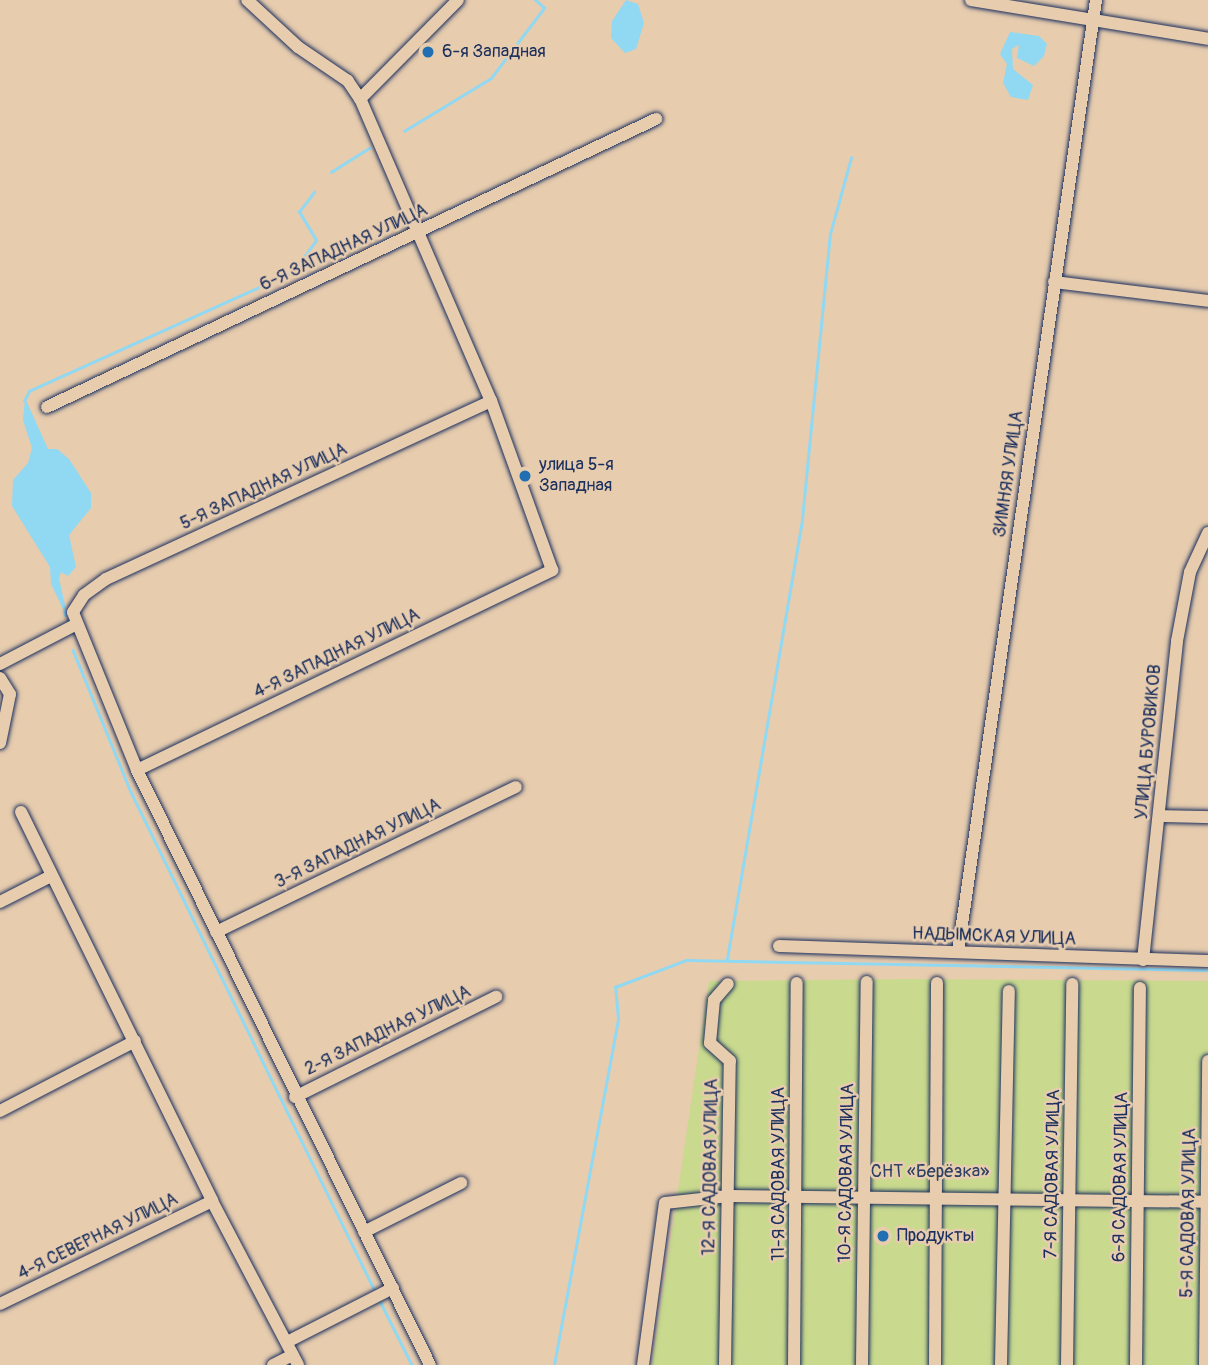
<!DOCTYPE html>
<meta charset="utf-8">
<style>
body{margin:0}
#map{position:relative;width:1208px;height:1365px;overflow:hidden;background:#e7ccae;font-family:Pangolin,sans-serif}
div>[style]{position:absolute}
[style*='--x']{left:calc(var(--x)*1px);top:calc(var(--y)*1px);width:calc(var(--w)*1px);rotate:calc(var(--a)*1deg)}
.green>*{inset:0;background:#c9da8e}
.water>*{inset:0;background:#91d8f2}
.stream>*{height:2.5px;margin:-1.25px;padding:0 1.25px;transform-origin:1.25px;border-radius:1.25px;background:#91d8f2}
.roads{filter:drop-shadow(0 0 2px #1b2f5e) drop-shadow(0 0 2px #1b2f5e)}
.street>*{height:12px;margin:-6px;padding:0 6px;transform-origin:6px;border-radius:6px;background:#e7ccae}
.dots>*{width:19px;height:19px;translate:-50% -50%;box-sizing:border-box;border:4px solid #e7ccae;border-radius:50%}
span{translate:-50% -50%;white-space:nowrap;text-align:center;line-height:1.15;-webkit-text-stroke:5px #e7ccae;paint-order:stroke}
.poi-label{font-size:18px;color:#1b2f5e}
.left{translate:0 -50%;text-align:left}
.street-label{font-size:18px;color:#1b2f5e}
.park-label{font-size:18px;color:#2c4063}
</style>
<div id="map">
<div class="green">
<i style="clip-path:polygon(905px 979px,1208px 981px,1208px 1365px,652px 1365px,709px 981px)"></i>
</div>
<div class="water">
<i style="clip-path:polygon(626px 0,638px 4px,644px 23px,636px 49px,625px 53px,611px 38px,612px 21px)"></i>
<i style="clip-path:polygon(1010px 32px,1039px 36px,1047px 44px,1044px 56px,1034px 66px,1017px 58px,1019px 45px,1012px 49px,1013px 69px,1033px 85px,1028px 100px,1011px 97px,1003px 83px,1007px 64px,1000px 54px)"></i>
<i style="clip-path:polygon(25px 398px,48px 449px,57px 449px,69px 459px,91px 493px,91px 508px,69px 535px,76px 567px,68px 576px,61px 572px,59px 579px,66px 615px,51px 584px,50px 567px,12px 506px,13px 480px,28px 463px,32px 448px,23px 420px)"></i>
</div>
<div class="stream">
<i style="--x:404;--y:131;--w:102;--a:-31.3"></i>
<i style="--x:491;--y:78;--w:88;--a:-52.9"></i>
<i style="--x:544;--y:8;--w:12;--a:-138"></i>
<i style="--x:331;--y:172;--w:45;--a:-32.3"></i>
<i style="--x:24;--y:401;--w:11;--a:-63"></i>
<i style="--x:29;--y:391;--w:290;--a:-24.3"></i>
<i style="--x:293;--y:272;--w:39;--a:-54"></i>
<i style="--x:316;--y:240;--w:33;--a:-121"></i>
<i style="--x:299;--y:212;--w:25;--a:-53"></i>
<i style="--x:58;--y:581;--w:35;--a:77"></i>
<i style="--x:73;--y:650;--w:153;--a:67.8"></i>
<i style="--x:131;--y:792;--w:558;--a:63.94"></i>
<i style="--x:727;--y:959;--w:446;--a:-80.3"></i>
<i style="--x:802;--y:519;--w:286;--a:-84.4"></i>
<i style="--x:830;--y:234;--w:79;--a:-74.6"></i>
<i style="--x:379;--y:1299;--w:74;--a:63.4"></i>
<i style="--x:554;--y:1365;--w:352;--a:-79.5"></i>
<i style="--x:618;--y:1019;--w:32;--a:-95"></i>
<i style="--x:615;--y:987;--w:76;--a:-20.8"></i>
<i style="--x:686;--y:960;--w:522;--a:1.1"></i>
</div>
<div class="roads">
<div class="street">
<i style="--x:971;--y:0;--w:240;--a:9.3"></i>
<i style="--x:360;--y:99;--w:139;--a:-45.3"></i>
<i style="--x:1054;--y:282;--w:155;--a:7"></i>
<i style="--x:47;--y:407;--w:674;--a:-25.31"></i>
<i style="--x:0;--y:664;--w:85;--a:-27.5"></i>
<i style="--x:0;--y:678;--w:19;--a:58"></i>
<i style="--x:10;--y:694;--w:50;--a:101.5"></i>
<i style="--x:137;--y:770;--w:461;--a:-25.7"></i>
<i style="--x:552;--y:570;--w:180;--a:-109.8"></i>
<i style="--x:491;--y:401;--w:329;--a:-113.4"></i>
<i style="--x:360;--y:99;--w:22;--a:-124"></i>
<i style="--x:348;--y:81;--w:60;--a:-145.8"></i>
<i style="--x:298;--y:47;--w:69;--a:-137.3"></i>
<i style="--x:21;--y:812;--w:433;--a:63.8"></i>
<i style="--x:212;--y:1201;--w:185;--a:62.3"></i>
<i style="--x:1160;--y:816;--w:48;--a:1.2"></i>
<i style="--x:0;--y:902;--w:57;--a:-27"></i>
<i style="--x:216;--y:932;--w:333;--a:-25.8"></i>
<i style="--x:779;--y:946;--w:429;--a:2"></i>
<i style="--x:958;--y:952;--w:962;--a:-81.75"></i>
<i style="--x:1143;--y:960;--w:321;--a:-83.9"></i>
<i style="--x:1177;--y:641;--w:70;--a:-79.3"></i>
<i style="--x:1190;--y:572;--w:43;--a:-65.2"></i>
<i style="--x:295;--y:1097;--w:225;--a:-26.5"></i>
<i style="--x:0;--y:1111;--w:152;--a:-27.4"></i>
<i style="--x:364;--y:1232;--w:109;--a:-26.8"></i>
<i style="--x:0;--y:1304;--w:236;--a:-25.9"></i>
<i style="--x:287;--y:1342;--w:119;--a:-27"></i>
<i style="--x:273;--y:1365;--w:22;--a:-27"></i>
<i style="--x:430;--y:1365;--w:663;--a:-116.22"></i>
<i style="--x:137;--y:770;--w:170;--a:-112.1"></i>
<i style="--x:73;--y:612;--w:20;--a:-57"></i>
<i style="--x:84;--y:595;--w:27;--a:-36"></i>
<i style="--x:106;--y:579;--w:424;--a:-24.8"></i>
<i style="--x:643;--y:1365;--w:163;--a:-82.3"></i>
<i style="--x:665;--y:1203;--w:64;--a:-6.2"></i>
<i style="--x:729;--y:1196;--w:479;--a:0.7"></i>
<i style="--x:725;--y:1365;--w:304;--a:-89.1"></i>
<i style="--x:730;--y:1061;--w:27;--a:-138"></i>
<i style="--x:710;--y:1043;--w:43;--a:-84.7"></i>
<i style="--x:714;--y:1000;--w:21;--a:-49"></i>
<i style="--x:794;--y:1365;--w:382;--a:-89.6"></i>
<i style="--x:862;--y:1365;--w:383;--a:-89.3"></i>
<i style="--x:935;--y:1365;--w:382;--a:-89.7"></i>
<i style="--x:1001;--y:1365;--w:374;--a:-88.8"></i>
<i style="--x:1067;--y:1365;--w:381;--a:-89.2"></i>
<i style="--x:1136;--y:1365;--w:377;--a:-89.4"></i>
<i style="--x:1205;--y:1365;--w:304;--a:-89.4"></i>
</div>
</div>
<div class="dots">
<i style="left:428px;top:52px;background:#1f6fb2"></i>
<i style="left:525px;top:476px;background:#1f6fb2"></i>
<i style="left:883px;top:1236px;background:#1f6fb2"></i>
</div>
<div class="poi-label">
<span class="left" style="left:442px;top:52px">6-я Западная</span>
<span class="left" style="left:539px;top:476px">улица 5-я<br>Западная</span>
<span class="left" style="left:897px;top:1236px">Продукты</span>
</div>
<div class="street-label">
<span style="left:344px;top:248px;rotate:-25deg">6-Я ЗАПАДНАЯ УЛИЦА</span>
<span style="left:1009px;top:474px;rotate:-82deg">ЗИМНЯЯ УЛИЦА</span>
<span style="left:264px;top:487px;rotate:-25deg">5-Я ЗАПАДНАЯ УЛИЦА</span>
<span style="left:337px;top:654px;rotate:-26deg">4-Я ЗАПАДНАЯ УЛИЦА</span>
<span style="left:1149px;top:742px;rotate:-85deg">УЛИЦА БУРОВИКОВ</span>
<span style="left:358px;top:844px;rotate:-26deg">3-Я ЗАПАДНАЯ УЛИЦА</span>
<span style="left:994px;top:937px;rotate:2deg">НАДЫМСКАЯ УЛИЦА</span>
<span style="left:388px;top:1031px;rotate:-26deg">2-Я ЗАПАДНАЯ УЛИЦА</span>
<span style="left:711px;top:1167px;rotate:-89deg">12-Я САДОВАЯ УЛИЦА</span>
<span style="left:847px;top:1173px;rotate:-89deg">10-Я САДОВАЯ УЛИЦА</span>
<span style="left:779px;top:1174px;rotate:-90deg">11-Я САДОВАЯ УЛИЦА</span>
<span style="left:1053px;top:1174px;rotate:-89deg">7-Я САДОВАЯ УЛИЦА</span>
<span style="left:1121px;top:1177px;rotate:-89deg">6-Я САДОВАЯ УЛИЦА</span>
<span style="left:1189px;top:1213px;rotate:-89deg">5-Я САДОВАЯ УЛИЦА</span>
<span style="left:98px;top:1237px;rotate:-26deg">4-Я СЕВЕРНАЯ УЛИЦА</span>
</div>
<div class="park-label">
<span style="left:930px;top:1172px">СНТ «Берёзка»</span>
</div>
</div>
